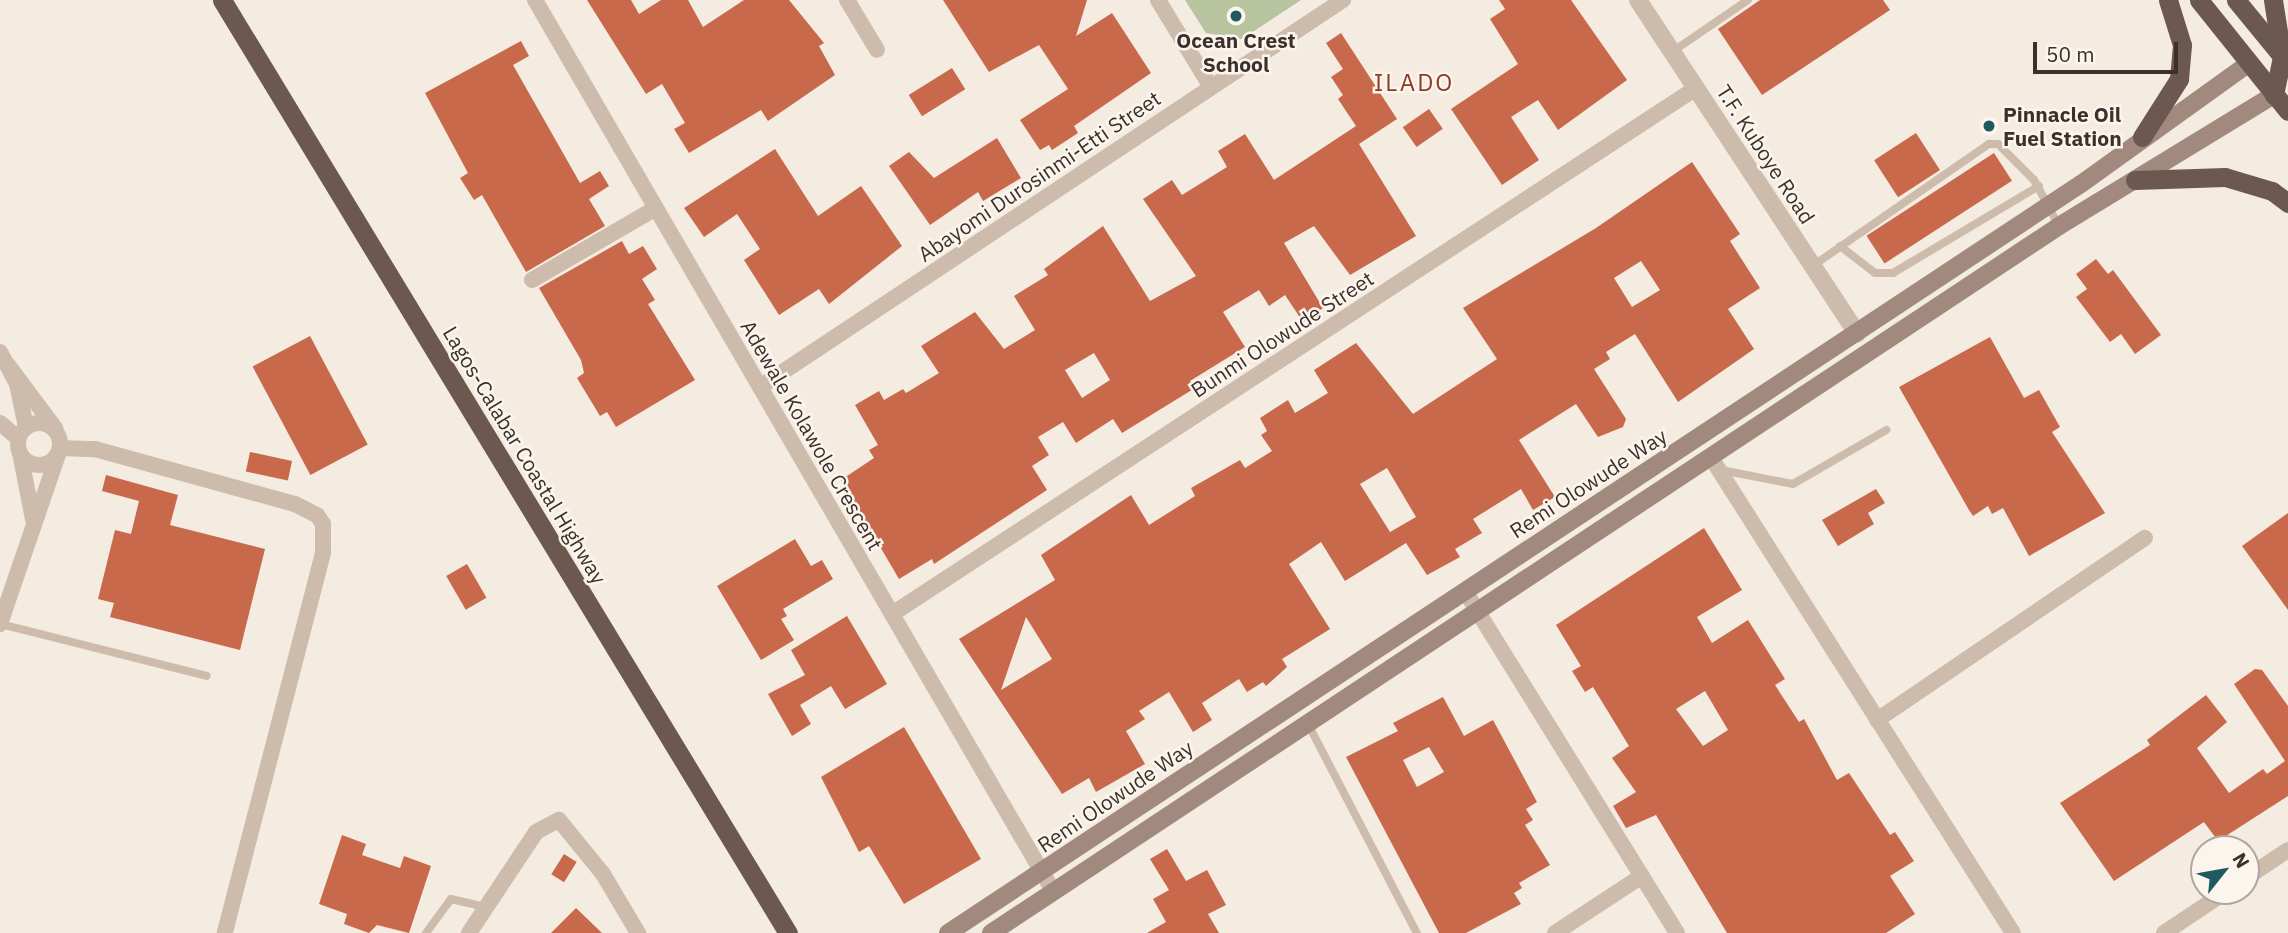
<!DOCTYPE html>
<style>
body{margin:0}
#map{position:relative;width:2288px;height:933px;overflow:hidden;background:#f4ebe1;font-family:"IBM Plex Sans",sans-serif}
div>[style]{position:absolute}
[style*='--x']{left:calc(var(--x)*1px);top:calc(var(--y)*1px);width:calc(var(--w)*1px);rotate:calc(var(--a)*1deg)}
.green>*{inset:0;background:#b8c4a0}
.building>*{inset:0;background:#c8694b;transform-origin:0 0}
.service>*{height:8px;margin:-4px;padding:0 4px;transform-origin:4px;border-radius:4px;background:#cdbbac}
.minor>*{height:16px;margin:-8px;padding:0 8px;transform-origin:8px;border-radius:8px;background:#cdbbac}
.minor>.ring{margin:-8px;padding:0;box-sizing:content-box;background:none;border:16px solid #cdbbac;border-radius:50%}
.tertiary>*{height:18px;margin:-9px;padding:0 9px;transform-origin:9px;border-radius:9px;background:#cdbbac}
.secondary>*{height:18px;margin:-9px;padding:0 9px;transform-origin:9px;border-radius:9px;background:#a18a7d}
.trunk>*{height:19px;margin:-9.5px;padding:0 9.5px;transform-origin:9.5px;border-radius:9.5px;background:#6c584f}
.dots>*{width:19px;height:19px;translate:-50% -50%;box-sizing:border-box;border:4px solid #fbf5ee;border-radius:50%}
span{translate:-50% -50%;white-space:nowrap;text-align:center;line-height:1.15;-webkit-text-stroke:5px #fbf5ee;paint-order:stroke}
.poi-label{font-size:21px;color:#3b302b;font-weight:700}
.left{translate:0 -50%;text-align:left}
.street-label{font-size:21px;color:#3b302b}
.quarter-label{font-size:24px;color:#8c3b22;letter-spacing:2px}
.north{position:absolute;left:2190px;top:835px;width:70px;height:70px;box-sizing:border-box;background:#fbf5ee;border:2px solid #aea6a0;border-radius:50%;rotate:59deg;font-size:19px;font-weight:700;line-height:28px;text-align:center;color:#3b302b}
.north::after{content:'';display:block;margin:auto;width:24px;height:32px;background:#1f5a5e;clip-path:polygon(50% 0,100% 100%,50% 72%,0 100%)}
.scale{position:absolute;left:2033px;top:42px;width:145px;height:32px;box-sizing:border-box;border:4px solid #3b302b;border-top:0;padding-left:9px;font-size:21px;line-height:24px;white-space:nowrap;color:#3b302b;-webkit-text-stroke:5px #fbf5ee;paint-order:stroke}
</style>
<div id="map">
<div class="green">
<i style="clip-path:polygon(1185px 0,1301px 0,1242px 39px,1206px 33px)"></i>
</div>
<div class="building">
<i style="clip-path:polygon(587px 0,631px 0,639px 14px,661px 0,688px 0,703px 27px,744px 0,789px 0,824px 43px,819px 46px,835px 75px,768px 121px,761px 110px,689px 153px,674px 129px,685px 123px,662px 84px,646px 94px)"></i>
<i style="clip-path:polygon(943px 0,1087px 0,1076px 36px,1112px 13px,1151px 73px,1074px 126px,1078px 133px,1052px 150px,1049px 145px,1040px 150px,1020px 120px,1068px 89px,1039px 45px,989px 72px)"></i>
<i style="clip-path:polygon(1499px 0,1571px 0,1627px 80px,1558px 130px,1538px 100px,1511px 117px,1539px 160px,1502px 185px,1451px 109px,1518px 64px,1490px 19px,1505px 9px)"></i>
<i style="clip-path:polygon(1760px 0,1883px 0,1890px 10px,1762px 95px,1718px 29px)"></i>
<i style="clip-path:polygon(evenodd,1341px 33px,1397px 119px,1359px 144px,1416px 236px,1350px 275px,1314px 226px,1284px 243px,1323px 308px,1303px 322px,1285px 295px,1269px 306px,1259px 290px,1223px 312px,1245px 347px,1190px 381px,1195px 388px,1122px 433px,1113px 419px,1076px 443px,1063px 422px,1038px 437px,1049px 455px,1032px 466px,1047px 490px,934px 564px,932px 559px,899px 579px,841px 480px,874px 458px,869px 450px,878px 445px,855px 405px,879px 391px,884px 400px,903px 389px,906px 393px,939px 373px,921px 346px,975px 312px,1004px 349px,1035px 330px,1014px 296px,1048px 275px,1044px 269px,1103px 226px,1150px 301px,1196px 276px,1143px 199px,1172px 180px,1182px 195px,1227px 167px,1218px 151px,1245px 134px,1274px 180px,1356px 126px,1338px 99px,1343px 95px,1331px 77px,1343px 69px,1326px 43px,1341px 33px,1094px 353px,1110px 380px,1082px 398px,1065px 370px,1094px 353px)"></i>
<i style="clip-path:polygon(521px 41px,529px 56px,513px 65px,580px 183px,600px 171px,609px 186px,589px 199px,605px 226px,526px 272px,482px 195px,474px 200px,460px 178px,468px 173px,425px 93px)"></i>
<i style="left:952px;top:68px;width:25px;height:51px;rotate:58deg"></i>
<i style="left:1429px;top:109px;width:24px;height:32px;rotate:55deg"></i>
<i style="left:1916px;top:133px;width:44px;height:50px;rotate:57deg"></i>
<i style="clip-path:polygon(997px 138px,1021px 178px,983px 201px,978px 192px,930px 225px,889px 166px,909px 152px,934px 178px)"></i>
<i style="clip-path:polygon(775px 149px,818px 216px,861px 186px,902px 246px,829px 304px,819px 289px,779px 315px,744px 260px,760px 249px,737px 214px,704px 237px,684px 208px)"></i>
<i style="left:1994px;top:153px;width:33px;height:152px;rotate:57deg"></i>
<i style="clip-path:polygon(evenodd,1692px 162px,1740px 234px,1730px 241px,1760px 288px,1728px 309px,1754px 349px,1678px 402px,1635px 334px,1606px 352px,1610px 359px,1594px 369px,1626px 419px,1623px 427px,1598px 437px,1576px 404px,1519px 440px,1555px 497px,1533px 510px,1521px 489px,1473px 519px,1482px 533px,1455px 549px,1460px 557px,1427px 575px,1406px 543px,1345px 581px,1321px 542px,1289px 564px,1330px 629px,1282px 659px,1287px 667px,1266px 686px,1263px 682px,1247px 692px,1239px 679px,1202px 703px,1212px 720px,1193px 732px,1169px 692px,1139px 711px,1145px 719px,1126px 731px,1145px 764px,1096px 792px,1089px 778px,1062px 794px,959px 639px,1055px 580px,1041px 555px,1131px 495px,1149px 525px,1195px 496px,1191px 488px,1240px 460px,1245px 468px,1272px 451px,1261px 435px,1267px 431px,1260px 418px,1288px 400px,1295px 413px,1328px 393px,1314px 370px,1356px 343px,1413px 414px,1497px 359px,1463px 308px,1596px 228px,1692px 162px,1641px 261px,1660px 290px,1632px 307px,1614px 278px,1641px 261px,1692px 162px,1387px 468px,1416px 517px,1390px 532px,1360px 484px,1387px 468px,1692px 162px,1026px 617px,1052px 659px,1001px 690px,1026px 617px)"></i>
<i style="clip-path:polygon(622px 241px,629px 254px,643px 246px,657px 269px,642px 279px,655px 300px,648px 304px,695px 380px,616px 427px,607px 412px,600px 416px,577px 378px,584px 373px,581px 360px,539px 288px)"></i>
<i style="clip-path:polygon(2096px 259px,2108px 274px,2113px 270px,2161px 335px,2135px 354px,2121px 334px,2110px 342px,2076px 297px,2087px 289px,2076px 274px)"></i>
<i style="left:310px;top:336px;width:123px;height:65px;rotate:62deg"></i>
<i style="clip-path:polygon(1990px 337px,2024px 398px,2039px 390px,2060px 427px,2052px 432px,2105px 513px,2029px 556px,2003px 508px,1992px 514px,1988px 506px,1973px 516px,1969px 510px,1899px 387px)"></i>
<i style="left:250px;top:452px;width:43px;height:20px;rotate:12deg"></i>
<i style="clip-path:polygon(106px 475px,178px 495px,170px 525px,265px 549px,240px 650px,110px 617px,114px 603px,98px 599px,115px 530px,131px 534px,139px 501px,102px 491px)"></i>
<i style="clip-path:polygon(1876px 489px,1885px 503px,1868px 513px,1874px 524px,1838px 546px,1822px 520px)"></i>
<i style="clip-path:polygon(2288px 513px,2288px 610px,2242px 546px)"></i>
<i style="clip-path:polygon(evenodd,1704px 528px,1742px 590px,1697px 617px,1712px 643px,1748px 620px,1785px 679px,1775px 685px,1799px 722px,1804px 719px,1837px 780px,1849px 773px,1890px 835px,1895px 832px,1914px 861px,1890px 876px,1915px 914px,1886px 933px,1727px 933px,1656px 815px,1626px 828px,1613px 806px,1636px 792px,1612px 758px,1629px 746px,1593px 687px,1585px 692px,1572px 671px,1581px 666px,1556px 625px,1704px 528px,1705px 691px,1728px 730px,1703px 746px,1676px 709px,1705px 691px)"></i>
<i style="clip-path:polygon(795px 539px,811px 566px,822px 560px,833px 579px,783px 609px,787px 616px,781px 619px,794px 640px,761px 660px,717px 586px)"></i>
<i style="left:467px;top:564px;width:39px;height:24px;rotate:60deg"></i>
<i style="clip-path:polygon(847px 616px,887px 684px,845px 709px,831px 686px,800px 705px,811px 724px,792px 736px,768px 694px,805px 675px,791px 650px)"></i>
<i style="clip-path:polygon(2255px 669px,2262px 670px,2288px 706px,2288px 796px,2218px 841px,2204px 822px,2114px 881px,2060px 803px,2150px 745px,2147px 740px,2206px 695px,2227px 722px,2197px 748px,2229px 793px,2263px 769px,2267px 774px,2285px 761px,2234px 684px)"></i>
<i style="clip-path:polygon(evenodd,1443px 697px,1464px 736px,1493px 720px,1537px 802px,1526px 809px,1533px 820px,1525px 825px,1550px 865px,1519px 883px,1522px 888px,1514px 893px,1521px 904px,1466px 933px,1439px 933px,1346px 757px,1398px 731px,1393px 723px,1443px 697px,1429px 747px,1444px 772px,1417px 787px,1403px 760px,1429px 747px)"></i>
<i style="clip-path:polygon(904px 727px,981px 859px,904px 904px,869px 846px,859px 852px,821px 777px)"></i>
<i style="clip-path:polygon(342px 835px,366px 844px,362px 855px,400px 868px,404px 856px,431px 866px,409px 933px,377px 925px,369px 933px,344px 924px,347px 914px,319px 904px)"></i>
<i style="clip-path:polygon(1167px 849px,1186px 881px,1207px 870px,1226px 905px,1208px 914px,1219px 933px,1147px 933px,1166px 922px,1153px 899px,1169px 890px,1150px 859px)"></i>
<i style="left:564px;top:854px;width:15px;height:24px;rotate:32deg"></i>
<i style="clip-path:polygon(576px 908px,602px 933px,551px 933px)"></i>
</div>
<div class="service">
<i style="--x:1672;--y:52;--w:92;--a:-34.4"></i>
<i style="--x:1840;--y:246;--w:44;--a:37.6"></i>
<i style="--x:1875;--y:273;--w:18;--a:0"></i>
<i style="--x:1893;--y:273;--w:170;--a:-30.8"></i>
<i style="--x:1814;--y:265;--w:213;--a:-34.7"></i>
<i style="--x:1989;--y:144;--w:9;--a:0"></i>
<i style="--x:1998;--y:144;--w:51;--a:45"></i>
<i style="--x:2034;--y:180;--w:52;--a:61.5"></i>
<i style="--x:1721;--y:470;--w:73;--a:11"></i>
<i style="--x:1793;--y:484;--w:108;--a:-30.1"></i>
<i style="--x:0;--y:624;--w:213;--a:14.1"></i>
<i style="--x:1308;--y:724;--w:236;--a:62.5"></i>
<i style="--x:426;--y:933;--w:42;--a:-53.7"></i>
<i style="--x:451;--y:899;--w:37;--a:13"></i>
</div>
<div class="minor">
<i style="--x:535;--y:0;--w:1031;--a:59.83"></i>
<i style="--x:847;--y:0;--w:58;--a:59"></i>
<i style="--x:1158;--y:0;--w:102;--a:58.7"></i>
<i style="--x:532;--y:280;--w:143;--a:-30.1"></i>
<i style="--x:0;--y:352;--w:36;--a:62"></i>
<i style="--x:17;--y:384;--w:44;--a:78.2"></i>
<i style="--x:8;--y:365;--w:79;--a:53.3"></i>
<i style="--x:760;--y:387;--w:700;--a:-33.58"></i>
<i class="ring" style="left:18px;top:423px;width:26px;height:26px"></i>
<i style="--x:0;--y:423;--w:23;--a:40"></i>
<i style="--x:60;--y:448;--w:35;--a:2"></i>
<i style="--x:95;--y:449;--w:207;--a:15.4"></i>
<i style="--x:295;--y:504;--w:25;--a:27"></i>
<i style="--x:317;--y:515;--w:11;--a:56"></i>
<i style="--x:323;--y:524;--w:29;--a:90"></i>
<i style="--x:323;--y:553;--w:392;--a:104.5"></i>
<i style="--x:20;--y:453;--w:67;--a:78.9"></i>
<i style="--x:1712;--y:459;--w:561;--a:57.58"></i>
<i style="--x:1465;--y:591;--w:402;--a:58.2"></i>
<i style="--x:892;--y:614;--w:961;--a:-33.19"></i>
<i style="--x:0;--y:624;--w:179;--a:-71.1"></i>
<i style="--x:1877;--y:720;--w:324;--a:-34.2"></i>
<i style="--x:2246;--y:878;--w:50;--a:-33.7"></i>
<i style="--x:469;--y:933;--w:121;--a:-56.4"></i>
<i style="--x:536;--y:832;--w:26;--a:-28"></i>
<i style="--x:559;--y:820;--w:70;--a:50.8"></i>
<i style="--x:603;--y:874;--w:69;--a:59.3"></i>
<i style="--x:1555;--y:933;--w:104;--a:-33.2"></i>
<i style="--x:2164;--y:933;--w:76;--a:-33.7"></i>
</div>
<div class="tertiary">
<i style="--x:1638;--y:0;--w:399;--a:56.7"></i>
</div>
<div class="secondary">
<i style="--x:948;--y:933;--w:1358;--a:-33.47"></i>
<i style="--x:2081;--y:184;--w:206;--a:-35.7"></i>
<i style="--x:991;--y:933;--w:1281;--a:-33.5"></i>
<i style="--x:2059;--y:226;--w:252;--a:-31.4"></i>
</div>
<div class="trunk">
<i style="--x:222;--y:0;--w:1091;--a:58.76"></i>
<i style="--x:2199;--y:0;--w:142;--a:51.3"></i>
<i style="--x:2236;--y:0;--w:72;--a:50.6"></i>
<i style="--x:2273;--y:0;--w:58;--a:81"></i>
<i style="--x:2282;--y:57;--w:39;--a:102"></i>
<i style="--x:2142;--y:137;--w:69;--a:-57.5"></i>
<i style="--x:2179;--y:79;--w:34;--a:-85"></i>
<i style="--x:2182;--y:45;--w:47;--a:-107.3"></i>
<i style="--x:2135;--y:180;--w:90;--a:-1.9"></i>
<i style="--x:2225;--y:177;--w:49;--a:16.6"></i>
<i style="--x:2272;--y:191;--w:20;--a:37"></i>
</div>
<div class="dots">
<i style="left:1236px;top:16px;background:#1f5a5e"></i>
<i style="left:1989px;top:126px;background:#1f5a5e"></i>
</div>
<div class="poi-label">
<span style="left:1236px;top:52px">Ocean Crest<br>School</span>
<span class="left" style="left:2003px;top:126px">Pinnacle Oil<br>Fuel Station</span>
</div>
<div class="street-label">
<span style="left:1766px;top:154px;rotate:57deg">T.F. Kuboye Road</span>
<span style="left:1039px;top:176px;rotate:-34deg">Abayomi Durosinmi-Etti Street</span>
<span style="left:1282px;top:334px;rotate:-33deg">Bunmi Olowude Street</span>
<span style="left:812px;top:435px;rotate:60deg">Adewale Kolawole Crescent</span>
<span style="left:525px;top:455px;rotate:59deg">Lagos-Calabar Coastal Highway</span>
<span style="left:1588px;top:483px;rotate:-33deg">Remi Olowude Way</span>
<span style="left:1115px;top:796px;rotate:-34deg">Remi Olowude Way</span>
</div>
<div class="quarter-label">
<span style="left:1414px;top:83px">ILADO</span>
</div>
<div class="north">N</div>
<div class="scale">50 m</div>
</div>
